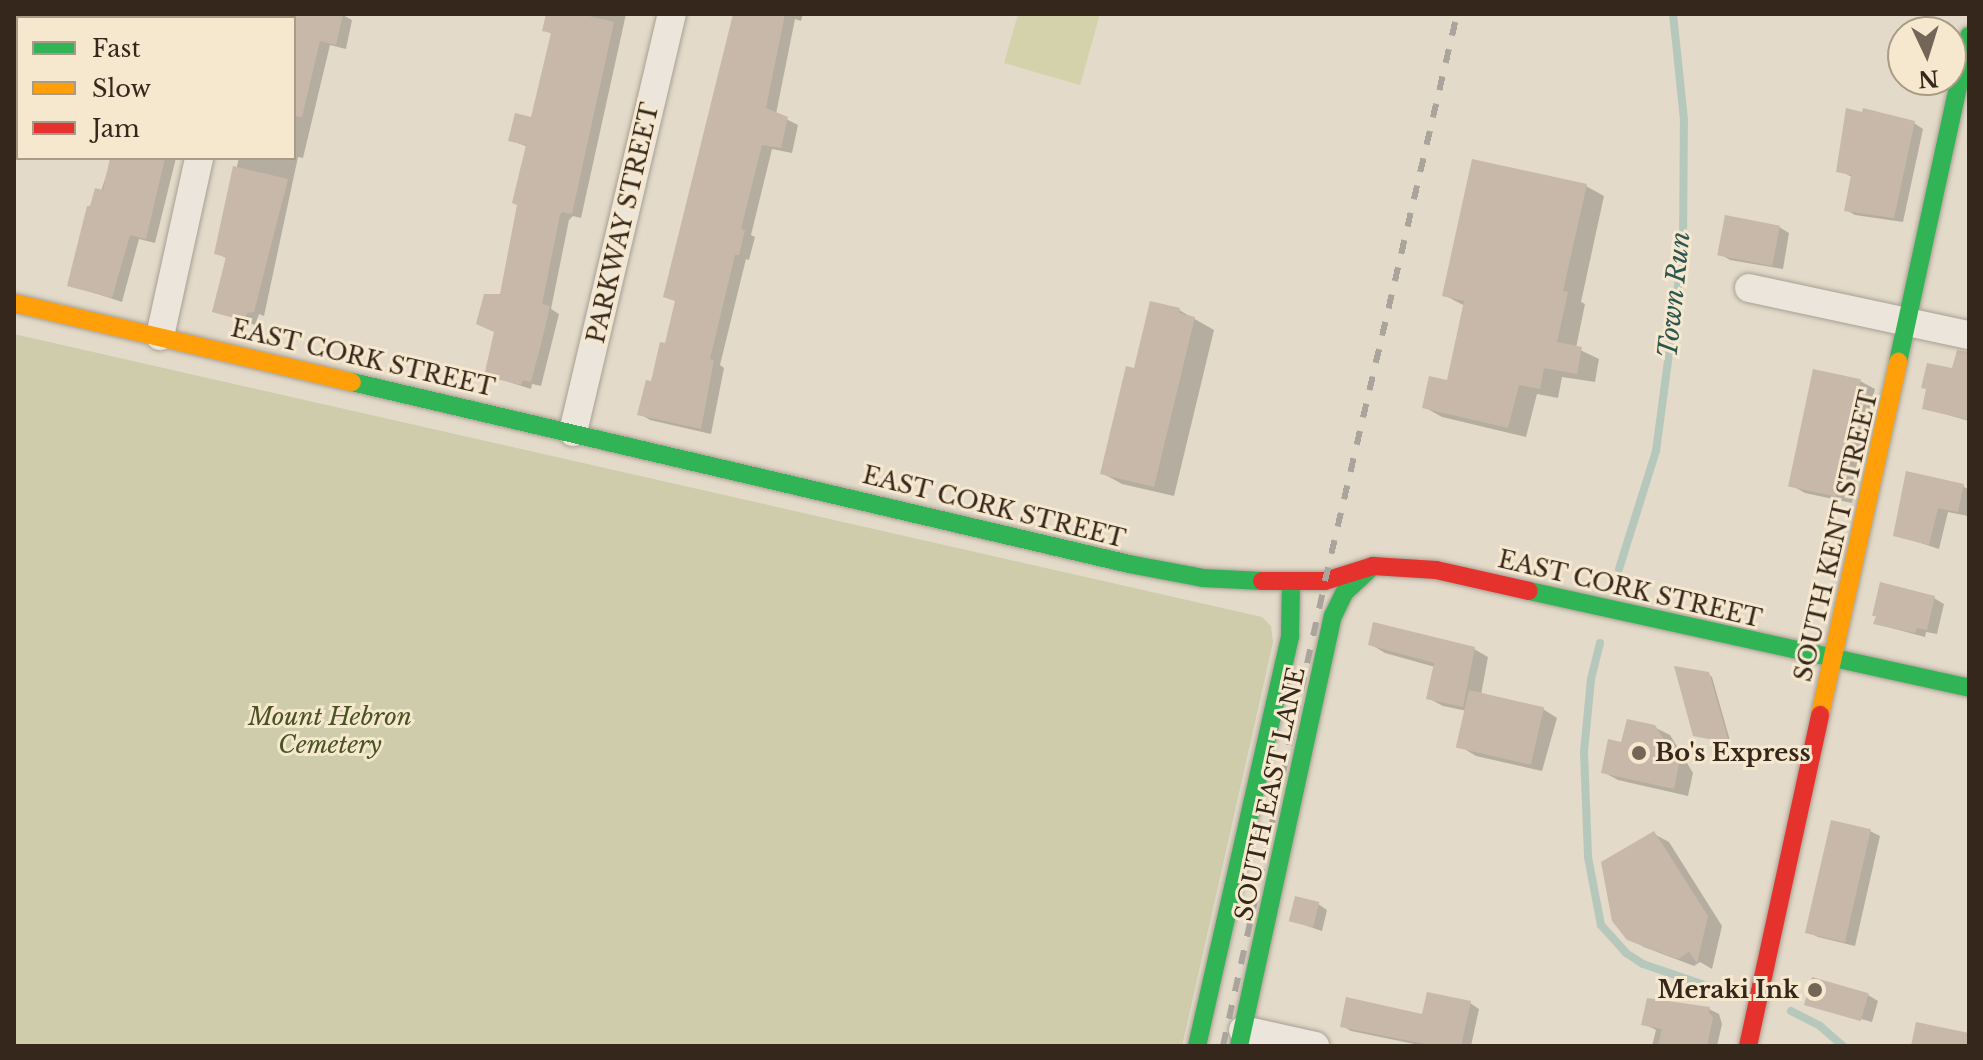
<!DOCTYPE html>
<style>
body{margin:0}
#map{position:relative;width:1983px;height:1060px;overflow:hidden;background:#e3dac9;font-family:"Libre Baskerville",serif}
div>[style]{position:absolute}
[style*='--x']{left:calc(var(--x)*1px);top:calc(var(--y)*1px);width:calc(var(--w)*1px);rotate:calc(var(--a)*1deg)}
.green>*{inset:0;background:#d4d2ab}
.cemetery>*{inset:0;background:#ceccab}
.shadow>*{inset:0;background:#0003;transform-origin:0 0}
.stream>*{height:8px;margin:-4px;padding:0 4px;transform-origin:4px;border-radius:4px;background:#b6c8bc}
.building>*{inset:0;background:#c7b8aa;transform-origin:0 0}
.roads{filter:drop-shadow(0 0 2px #a89f93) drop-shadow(0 0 2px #a89f93)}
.street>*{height:28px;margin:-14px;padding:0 14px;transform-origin:14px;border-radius:14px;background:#ebe5db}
.fast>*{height:18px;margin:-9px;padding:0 9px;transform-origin:9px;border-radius:9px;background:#30b455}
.slow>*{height:18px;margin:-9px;padding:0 9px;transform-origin:9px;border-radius:9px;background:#ff9f0a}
.jam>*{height:18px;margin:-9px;padding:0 9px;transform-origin:9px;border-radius:9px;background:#e5322d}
.rail>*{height:6px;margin-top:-3px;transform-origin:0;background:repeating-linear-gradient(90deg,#aaa49c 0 14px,transparent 0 28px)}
.dots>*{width:22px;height:22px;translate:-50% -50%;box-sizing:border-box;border:4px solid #f6e8ce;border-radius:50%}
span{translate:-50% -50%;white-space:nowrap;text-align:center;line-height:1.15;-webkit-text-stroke:6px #f6e8ce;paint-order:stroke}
.street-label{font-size:24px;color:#36271c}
.park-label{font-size:24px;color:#495322;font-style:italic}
.poi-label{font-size:24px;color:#36271c;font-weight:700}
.left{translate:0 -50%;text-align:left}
.right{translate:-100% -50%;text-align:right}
.water-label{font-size:26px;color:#2b5651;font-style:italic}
.frame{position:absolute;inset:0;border:16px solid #36271c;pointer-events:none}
.legend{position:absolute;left:16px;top:16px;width:280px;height:144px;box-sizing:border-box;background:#f6e8ce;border:2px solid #a99b87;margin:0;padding:10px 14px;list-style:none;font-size:24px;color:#36271c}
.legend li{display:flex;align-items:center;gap:16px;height:40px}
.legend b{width:40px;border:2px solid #a99b87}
.north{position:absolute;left:1887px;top:16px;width:80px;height:80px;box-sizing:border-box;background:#f6e8ce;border:2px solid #a99b87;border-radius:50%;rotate:176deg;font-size:22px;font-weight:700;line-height:32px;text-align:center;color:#36271c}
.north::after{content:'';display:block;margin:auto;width:28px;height:36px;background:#736659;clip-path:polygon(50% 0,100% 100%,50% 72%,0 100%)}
</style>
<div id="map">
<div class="green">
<i style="clip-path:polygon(1018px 14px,1100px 14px,1080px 85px,1004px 63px)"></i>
</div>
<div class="cemetery">
<i style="clip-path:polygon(14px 334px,1262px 617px,1271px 626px,1273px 642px,1182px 1046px,14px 1046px)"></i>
</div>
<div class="shadow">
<i style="left:142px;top:14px;width:66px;height:4px"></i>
<i style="clip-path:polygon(272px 14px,341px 14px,352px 20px,346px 49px,330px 45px,303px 158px,298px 157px,264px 316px,259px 314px,255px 325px,215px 311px,226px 258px,216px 253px,239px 158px,294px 158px,294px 18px,271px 18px)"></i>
<i style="clip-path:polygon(548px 14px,626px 14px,581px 218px,573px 216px,569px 220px,551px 309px,559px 314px,541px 386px,532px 384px,531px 389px,487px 375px,528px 147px,510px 140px,532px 119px,553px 35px,545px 30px)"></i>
<i style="clip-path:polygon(734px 14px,803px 14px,801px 21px,795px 19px,776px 114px,798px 125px,792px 153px,772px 149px,751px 235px,755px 237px,749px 260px,746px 259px,720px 365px,724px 368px,711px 434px,650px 420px,640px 414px,666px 346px,677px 302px,666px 296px)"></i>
<i style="clip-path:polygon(1914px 123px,1923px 129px,1903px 222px,1855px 215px,1846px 210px,1852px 177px,1838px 170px)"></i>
<i style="clip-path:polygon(112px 158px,176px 158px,155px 243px,139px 239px,122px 302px,70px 285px)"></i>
<i style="clip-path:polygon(1586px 186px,1604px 196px,1581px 302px,1585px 304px,1576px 348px,1599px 359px,1595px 382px,1562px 377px,1558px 398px,1537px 394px,1526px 437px,1442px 417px,1424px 407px,1449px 382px,1465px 306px,1444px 295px)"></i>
<i style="clip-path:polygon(1779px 227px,1789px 233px,1783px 269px,1730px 260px,1720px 254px)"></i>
<i style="clip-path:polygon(1179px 310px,1214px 330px,1174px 496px,1122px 484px,1102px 473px)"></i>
<i style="clip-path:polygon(1969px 367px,1969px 421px,1924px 408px,1953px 370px)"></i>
<i style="clip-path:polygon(1860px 381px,1875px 389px,1852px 503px,1805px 493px,1791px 485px)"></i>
<i style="clip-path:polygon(1963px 486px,1969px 490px,1968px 516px,1948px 512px,1939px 549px,1896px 535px)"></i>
<i style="clip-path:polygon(1934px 598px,1944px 604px,1937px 634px,1926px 632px,1925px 637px,1876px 624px)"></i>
<i style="clip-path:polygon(1370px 644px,1474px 649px,1488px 657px,1481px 695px,1543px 709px,1557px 718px,1542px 771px,1476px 756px,1461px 747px,1467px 711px,1443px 706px,1428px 698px,1435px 667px,1385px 653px)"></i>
<i style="clip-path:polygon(1708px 674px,1712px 677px,1731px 744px,1695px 735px)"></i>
<i style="clip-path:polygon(1654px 727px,1670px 735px,1693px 773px,1688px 796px,1618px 780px,1603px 772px)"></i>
<i style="clip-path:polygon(1870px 831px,1880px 836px,1855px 946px,1818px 937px,1808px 932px)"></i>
<i style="clip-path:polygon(1654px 834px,1669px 842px,1722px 926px,1712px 969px,1700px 962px,1694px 966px,1644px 947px,1628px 938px)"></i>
<i style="clip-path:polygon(1318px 904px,1327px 910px,1322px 931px,1292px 921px)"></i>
<i style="clip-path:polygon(1868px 995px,1878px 1001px,1872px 1022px,1807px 1004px)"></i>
<i style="clip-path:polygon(1470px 1003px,1479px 1009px,1471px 1046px,1424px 1046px,1351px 1031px,1342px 1026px,1424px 1016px)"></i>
<i style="clip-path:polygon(1709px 1009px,1719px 1014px,1722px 1024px,1717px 1046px,1652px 1046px,1656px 1030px,1644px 1024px)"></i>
</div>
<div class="stream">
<i style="--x:1619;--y:569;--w:124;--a:-72.6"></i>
<i style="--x:1656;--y:451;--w:205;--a:-82.4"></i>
<i style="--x:1683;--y:248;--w:128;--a:-89.6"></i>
<i style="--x:1684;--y:120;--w:107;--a:-95.9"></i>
<i style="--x:1600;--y:643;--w:37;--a:104"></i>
<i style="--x:1591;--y:679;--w:73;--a:95.5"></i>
<i style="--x:1584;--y:752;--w:105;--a:87.8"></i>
<i style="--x:1588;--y:857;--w:69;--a:79.2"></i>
<i style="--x:1601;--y:925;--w:38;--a:48"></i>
<i style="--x:1626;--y:953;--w:20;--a:33"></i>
<i style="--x:1643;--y:964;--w:90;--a:18.8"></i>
<i style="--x:1791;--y:1011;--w:33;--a:27"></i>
<i style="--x:1820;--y:1026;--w:30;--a:41"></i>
</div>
<div class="building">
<i style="clip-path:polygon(294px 14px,343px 14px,336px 45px,320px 41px,302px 117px,294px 116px)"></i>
<i style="clip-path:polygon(546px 14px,581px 14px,614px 22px,572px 214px,562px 212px,560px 215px,542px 304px,550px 306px,542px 340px,531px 382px,523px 380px,521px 385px,484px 376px,494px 332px,476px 324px,484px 294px,500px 294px,517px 205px,512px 203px,526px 145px,508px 141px,515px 113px,531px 117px,551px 33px,542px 31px)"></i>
<i style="clip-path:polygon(733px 14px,785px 14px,766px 108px,788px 117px,781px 148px,762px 145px,741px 229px,745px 230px,739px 255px,735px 255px,710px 359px,714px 360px,701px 429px,637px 415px,646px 380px,651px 381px,660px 342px,665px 343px,675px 301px,663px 297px)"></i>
<i style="clip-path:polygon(1846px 108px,1862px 112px,1863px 108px,1915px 121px,1894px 218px,1844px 211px,1851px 175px,1836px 172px)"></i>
<i style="clip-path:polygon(110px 158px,165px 158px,146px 239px,130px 235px,112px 298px,67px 286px,87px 206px,90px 206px,95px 188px,103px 190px)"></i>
<i style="clip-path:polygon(1472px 159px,1587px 184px,1563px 291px,1568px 292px,1557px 342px,1582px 347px,1577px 374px,1544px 368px,1540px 389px,1519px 385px,1508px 428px,1422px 408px,1429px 376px,1447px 380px,1464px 301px,1442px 296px)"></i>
<i style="clip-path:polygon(233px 166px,288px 179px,254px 312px,247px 313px,245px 321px,212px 312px,226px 257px,214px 254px)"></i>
<i style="left:1725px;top:215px;width:56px;height:41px;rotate:11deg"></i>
<i style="clip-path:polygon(1150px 301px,1180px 308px,1179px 313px,1195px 317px,1154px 487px,1100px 474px,1126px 366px,1134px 368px)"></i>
<i style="clip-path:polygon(1957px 350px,1969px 352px,1969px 420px,1922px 409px,1926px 389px,1921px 388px,1927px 363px,1952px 368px)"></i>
<i style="left:1813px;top:369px;width:49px;height:120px;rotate:12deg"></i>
<i style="clip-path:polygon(1906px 471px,1964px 484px,1958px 512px,1938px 508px,1929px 545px,1893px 536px)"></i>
<i style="clip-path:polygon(1880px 582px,1935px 596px,1927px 630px,1917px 628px,1915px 633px,1873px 624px,1876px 616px,1872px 616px)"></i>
<i style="clip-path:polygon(1373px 622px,1475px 647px,1463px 707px,1426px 699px,1434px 663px,1368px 645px)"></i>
<i style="clip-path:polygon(1674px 666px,1709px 672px,1729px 743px,1693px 736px)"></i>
<i style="left:1469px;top:690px;width:77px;height:59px;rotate:13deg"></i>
<i style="clip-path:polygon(1627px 719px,1655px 725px,1679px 764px,1674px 789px,1601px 773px,1608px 739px,1621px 742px)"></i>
<i style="left:1831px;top:820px;width:41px;height:116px;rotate:13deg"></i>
<i style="clip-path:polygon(1654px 831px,1708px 916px,1697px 963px,1689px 952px,1678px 959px,1627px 940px,1612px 921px,1601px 862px)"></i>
<i style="left:1295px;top:896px;width:25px;height:26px;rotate:14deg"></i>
<i style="left:1812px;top:977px;width:59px;height:29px;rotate:16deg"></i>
<i style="clip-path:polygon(1427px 992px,1471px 1001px,1461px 1046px,1435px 1046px,1340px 1027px,1346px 997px,1422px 1014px)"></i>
<i style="clip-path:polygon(1647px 998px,1710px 1007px,1709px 1013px,1713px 1017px,1707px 1046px,1658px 1046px,1662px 1029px,1641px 1025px)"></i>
<i style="clip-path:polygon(1916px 1022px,1969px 1033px,1969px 1046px,1911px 1046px)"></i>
</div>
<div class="roads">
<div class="street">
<i style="--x:231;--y:18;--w:4;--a:-76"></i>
<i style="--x:1749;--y:288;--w:225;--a:12.1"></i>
<i style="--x:160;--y:336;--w:182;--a:-77.6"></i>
<i style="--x:573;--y:432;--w:430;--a:-76.7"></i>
<i style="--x:1243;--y:1030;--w:74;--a:12.5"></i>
</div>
<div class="fast">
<i style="--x:1898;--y:362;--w:334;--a:-77.7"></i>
<i style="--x:352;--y:382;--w:798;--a:13.18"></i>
<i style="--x:1129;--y:564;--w:75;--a:10.7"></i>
<i style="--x:1203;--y:578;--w:59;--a:2.9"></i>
<i style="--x:1529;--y:591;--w:451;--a:12.4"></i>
<i style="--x:1197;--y:1046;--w:421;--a:-77.2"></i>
<i style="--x:1290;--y:635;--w:53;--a:-88.9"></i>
<i style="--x:1239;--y:1046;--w:440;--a:-77.7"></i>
<i style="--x:1333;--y:616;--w:25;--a:-64"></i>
<i style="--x:1344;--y:593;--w:40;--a:-43"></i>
</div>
<div class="slow">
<i style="--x:14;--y:303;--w:347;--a:13.2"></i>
<i style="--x:1820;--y:715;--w:362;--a:-77.5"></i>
</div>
<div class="jam">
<i style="--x:1262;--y:581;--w:63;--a:0"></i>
<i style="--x:1325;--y:581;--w:50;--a:-17.4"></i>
<i style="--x:1373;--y:566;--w:63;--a:3.6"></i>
<i style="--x:1436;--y:570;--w:95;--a:12.7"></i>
<i style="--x:1748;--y:1046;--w:339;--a:-77.7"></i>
</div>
</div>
<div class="rail">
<i style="--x:1223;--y:1046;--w:476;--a:-77.6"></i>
<i style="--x:1325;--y:581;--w:582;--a:-76.89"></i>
</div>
<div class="dots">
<i style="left:1639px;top:753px;background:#736659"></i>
<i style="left:1815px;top:990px;background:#736659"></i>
</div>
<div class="street-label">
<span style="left:623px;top:223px;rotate:-77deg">PARKWAY STREET</span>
<span style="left:363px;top:358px;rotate:13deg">EAST CORK STREET</span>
<span style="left:994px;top:507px;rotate:14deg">EAST CORK STREET</span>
<span style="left:1836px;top:536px;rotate:-77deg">SOUTH KENT STREET</span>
<span style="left:1630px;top:589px;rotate:13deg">EAST CORK STREET</span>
<span style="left:1270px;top:794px;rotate:-78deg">SOUTH EAST LANE</span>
</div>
<div class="park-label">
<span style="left:330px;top:731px">Mount Hebron<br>Cemetery</span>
</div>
<div class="poi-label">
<span class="left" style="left:1655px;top:753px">Bo's Express</span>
<span class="right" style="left:1799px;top:990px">Meraki Ink</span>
</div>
<div class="water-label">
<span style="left:1675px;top:295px;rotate:-84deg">Town Run</span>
</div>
<div class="frame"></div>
<ul class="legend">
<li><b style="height:10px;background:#30b455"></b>Fast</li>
<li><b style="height:10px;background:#ff9f0a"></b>Slow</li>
<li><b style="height:10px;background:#e5322d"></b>Jam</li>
</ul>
<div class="north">N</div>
</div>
